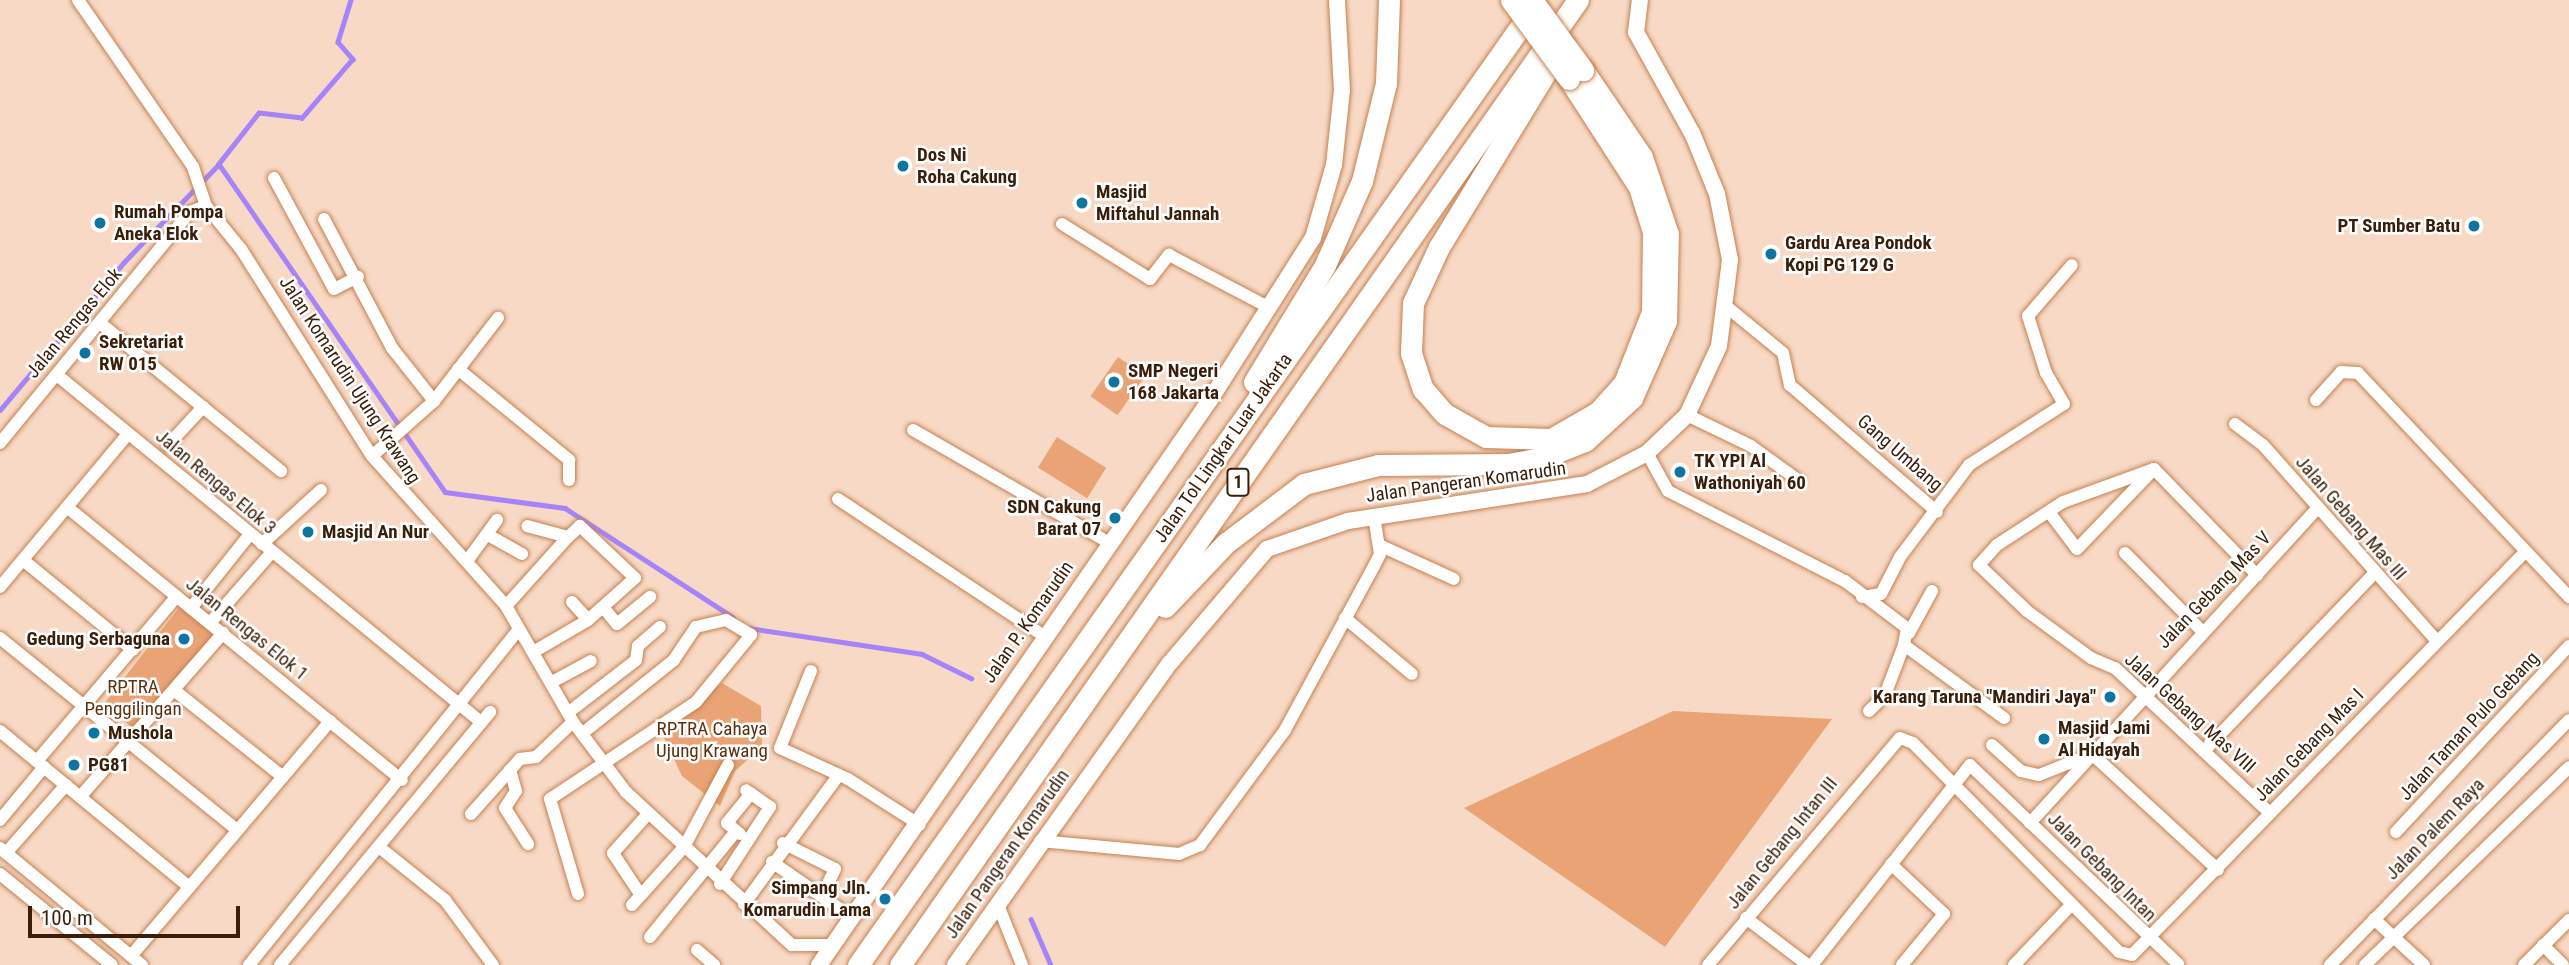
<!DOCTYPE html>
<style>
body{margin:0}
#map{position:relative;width:2569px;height:965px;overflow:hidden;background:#f7d9c5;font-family:"Roboto Condensed",sans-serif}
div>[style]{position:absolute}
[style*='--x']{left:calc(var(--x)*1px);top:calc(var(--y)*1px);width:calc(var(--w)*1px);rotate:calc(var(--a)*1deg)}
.green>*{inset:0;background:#eaa375;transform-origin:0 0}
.stream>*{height:4.5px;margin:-2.25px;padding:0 2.25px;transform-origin:2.25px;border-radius:2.25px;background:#a584fa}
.roads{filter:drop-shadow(0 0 2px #c68050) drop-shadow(0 0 2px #c68050)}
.street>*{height:12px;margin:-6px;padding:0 6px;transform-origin:6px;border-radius:6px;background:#fff}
.secondary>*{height:16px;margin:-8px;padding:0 8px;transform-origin:8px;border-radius:8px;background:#fff}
.highway>*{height:21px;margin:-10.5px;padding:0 10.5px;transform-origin:10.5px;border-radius:10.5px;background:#fff}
.bridges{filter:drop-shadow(0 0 2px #c68050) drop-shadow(0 0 2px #c68050)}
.highway-bridge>*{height:21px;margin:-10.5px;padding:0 10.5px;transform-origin:10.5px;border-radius:10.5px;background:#fff}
.dots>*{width:19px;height:19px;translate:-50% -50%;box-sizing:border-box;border:4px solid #fff;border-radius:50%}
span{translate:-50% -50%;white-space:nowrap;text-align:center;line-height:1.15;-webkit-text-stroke:5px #fff;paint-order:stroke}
.shield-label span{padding:2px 5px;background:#fff;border:2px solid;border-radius:5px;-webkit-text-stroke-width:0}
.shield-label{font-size:18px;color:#3a1e09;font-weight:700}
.poi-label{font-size:19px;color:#3a1e09;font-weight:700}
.left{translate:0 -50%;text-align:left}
.right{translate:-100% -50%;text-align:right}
.street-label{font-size:19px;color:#3a1e09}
.park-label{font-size:19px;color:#5e310f}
.scale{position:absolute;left:28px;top:906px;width:212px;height:32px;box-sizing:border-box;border:4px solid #3a1e09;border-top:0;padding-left:9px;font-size:21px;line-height:24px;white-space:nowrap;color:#3a1e09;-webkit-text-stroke:5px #fff;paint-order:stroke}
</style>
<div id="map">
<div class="green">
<i style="left:1118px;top:357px;width:33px;height:48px;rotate:35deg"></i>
<i style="left:1057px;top:437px;width:58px;height:36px;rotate:32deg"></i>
<i style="left:182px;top:604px;width:46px;height:128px;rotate:38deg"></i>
<i style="clip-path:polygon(722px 683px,761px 706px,762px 747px,735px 771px,720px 806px,682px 776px,660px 729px)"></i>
<i style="clip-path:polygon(1673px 711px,1832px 719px,1665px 947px,1464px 808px)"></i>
</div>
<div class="stream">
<i style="--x:351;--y:0;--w:44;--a:107.2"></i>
<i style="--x:338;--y:42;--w:23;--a:49"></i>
<i style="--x:353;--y:59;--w:78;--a:130.8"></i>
<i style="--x:302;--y:118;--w:43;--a:-173.4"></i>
<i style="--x:259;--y:113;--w:65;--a:128.1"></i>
<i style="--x:219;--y:164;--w:398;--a:55.4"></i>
<i style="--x:445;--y:492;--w:121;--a:7.6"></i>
<i style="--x:565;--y:508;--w:200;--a:33"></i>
<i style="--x:0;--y:410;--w:193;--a:-50"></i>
<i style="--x:124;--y:262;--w:136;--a:-45.9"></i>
<i style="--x:749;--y:628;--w:175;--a:8.5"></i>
<i style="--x:922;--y:654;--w:55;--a:26.1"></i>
<i style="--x:1031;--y:919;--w:50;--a:66.5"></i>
</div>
<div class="roads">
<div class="street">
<i style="--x:78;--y:0;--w:203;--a:55.4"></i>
<i style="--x:193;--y:167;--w:41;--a:71.6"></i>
<i style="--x:274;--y:178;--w:126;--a:61.6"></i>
<i style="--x:334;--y:289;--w:27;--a:-27"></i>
<i style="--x:324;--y:219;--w:146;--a:62.2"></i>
<i style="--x:392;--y:348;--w:68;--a:51.6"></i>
<i style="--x:1062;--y:224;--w:104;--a:32"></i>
<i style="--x:1150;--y:279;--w:31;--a:-52"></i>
<i style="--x:1169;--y:255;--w:114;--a:27.7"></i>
<i style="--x:1727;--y:307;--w:72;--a:39.4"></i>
<i style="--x:1783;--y:353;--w:33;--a:78"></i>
<i style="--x:1790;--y:385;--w:194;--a:40.8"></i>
<i style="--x:100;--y:323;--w:234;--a:39.3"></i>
<i style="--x:458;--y:369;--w:144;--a:39.3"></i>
<i style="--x:569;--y:460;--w:20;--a:90"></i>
<i style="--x:57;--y:375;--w:548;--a:39.3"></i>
<i style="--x:2316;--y:400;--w:38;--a:-48"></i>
<i style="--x:2341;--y:372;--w:17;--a:3"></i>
<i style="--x:2358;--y:373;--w:308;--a:46.7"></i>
<i style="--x:1687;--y:415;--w:71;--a:25.8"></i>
<i style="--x:1751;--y:446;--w:58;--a:35.9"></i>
<i style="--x:2235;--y:424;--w:35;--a:37"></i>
<i style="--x:2263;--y:445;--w:261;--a:48.4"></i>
<i style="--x:913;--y:430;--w:225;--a:29.9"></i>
<i style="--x:0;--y:443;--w:299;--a:-50.6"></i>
<i style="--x:190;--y:212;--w:17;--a:-21"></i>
<i style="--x:206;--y:206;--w:55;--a:50.9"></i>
<i style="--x:241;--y:249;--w:245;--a:57.7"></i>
<i style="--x:372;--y:456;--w:201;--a:48.2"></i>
<i style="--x:506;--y:606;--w:134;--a:60"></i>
<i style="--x:573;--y:722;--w:88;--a:52.9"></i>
<i style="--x:626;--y:792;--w:226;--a:42.7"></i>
<i style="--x:792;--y:945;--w:42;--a:0"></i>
<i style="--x:168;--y:445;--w:52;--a:-47.4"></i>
<i style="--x:1647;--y:453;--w:43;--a:61.1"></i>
<i style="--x:1668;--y:491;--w:199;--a:27"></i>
<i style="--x:1845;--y:581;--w:78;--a:37.2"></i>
<i style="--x:1907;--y:628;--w:17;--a:100"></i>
<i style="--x:1904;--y:645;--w:124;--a:36.1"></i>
<i style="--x:372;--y:456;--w:83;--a:-41.6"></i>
<i style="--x:434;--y:401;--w:105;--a:-52.4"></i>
<i style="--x:2154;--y:469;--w:97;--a:160.1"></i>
<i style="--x:2063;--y:502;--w:79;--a:146.9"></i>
<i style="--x:1997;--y:545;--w:27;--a:132"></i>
<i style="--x:1979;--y:565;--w:66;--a:43.8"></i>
<i style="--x:2027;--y:611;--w:79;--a:36.3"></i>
<i style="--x:2091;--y:658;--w:26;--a:23"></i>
<i style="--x:2115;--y:668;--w:212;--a:43.1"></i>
<i style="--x:2154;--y:469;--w:148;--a:45.8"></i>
<i style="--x:838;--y:499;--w:246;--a:33.6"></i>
<i style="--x:67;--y:507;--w:432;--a:39.2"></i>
<i style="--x:2049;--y:512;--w:46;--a:52.9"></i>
<i style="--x:2077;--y:549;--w:111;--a:-46.1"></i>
<i style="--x:488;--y:535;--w:39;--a:29"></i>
<i style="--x:262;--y:544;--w:80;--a:-42.5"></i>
<i style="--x:1379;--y:545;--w:82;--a:24.4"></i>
<i style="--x:2125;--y:553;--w:108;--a:45.4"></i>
<i style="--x:23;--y:560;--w:142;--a:39.3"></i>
<i style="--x:467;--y:561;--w:51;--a:-53.8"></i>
<i style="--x:0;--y:587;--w:199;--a:-50.1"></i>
<i style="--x:1862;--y:597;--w:19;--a:-9"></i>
<i style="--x:1881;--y:594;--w:42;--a:-62.8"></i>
<i style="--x:1900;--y:557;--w:115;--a:-53.1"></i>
<i style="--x:1969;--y:465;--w:113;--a:-32.7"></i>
<i style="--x:2064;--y:404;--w:36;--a:-120"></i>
<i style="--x:2046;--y:373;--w:60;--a:-107.5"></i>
<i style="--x:2028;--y:316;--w:67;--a:-49.2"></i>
<i style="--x:572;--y:602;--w:24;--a:48"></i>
<i style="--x:506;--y:606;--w:93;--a:-48.1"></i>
<i style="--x:568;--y:537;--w:42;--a:-165"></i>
<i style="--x:603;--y:607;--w:22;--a:51"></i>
<i style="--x:617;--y:624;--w:43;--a:-39.3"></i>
<i style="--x:191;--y:608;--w:95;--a:-51.4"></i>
<i style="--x:1345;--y:618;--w:87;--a:39.9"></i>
<i style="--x:210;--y:623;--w:93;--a:-48.9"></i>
<i style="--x:1909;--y:633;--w:48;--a:-61.3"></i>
<i style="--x:0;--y:638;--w:305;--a:39"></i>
<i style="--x:535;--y:651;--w:61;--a:-30.3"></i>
<i style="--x:588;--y:620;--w:63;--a:-41.8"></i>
<i style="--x:635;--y:578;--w:76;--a:-136.6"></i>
<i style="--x:580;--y:526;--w:16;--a:137"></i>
<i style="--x:811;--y:671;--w:83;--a:111.9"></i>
<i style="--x:780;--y:748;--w:75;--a:24.5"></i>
<i style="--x:848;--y:779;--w:85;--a:32.6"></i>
<i style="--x:552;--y:682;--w:44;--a:-28.3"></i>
<i style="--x:174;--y:690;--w:139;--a:38.6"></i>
<i style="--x:1869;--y:711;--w:23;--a:-45"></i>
<i style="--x:1885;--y:695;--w:53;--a:-69.2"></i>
<i style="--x:569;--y:712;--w:85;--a:-37.8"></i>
<i style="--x:636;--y:660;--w:14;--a:-82"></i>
<i style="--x:638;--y:646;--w:29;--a:-41"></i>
<i style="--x:0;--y:731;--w:245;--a:39.5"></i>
<i style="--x:1992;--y:745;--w:39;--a:42"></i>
<i style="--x:2021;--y:771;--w:18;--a:13"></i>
<i style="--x:2039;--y:775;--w:57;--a:-21.6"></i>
<i style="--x:2092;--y:754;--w:171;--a:42.6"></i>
<i style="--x:2204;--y:751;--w:245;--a:-46.2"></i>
<i style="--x:37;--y:761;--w:216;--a:-49.7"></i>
<i style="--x:510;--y:770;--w:22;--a:74"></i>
<i style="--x:516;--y:791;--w:20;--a:123"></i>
<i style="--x:505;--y:808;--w:43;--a:57.4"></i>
<i style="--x:80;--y:797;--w:218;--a:-48.9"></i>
<i style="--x:471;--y:814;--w:74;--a:-48.3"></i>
<i style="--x:520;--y:759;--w:16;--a:-7"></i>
<i style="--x:536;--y:757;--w:51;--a:-43.4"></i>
<i style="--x:0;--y:820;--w:69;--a:-50.3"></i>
<i style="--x:2030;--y:823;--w:425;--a:-47.6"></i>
<i style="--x:2396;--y:832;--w:254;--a:-47.1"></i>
<i style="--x:740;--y:834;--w:17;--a:-140"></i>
<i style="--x:727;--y:823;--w:38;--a:-51"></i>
<i style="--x:1040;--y:841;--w:140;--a:5.3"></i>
<i style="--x:1179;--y:854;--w:23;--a:-23"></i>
<i style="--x:1200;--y:845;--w:143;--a:-53.5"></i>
<i style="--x:1285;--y:730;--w:187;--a:-61.5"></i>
<i style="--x:1374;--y:566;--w:13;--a:-63"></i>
<i style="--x:1380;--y:554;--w:38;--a:-99"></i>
<i style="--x:783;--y:843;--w:58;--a:26.6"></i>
<i style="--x:835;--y:869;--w:30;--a:116"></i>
<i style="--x:379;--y:847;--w:85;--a:38.8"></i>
<i style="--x:445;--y:900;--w:81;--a:53.6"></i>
<i style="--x:0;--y:848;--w:184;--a:39.5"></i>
<i style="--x:6;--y:853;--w:91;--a:-48.6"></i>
<i style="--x:772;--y:862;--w:98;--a:34.7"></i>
<i style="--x:1891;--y:864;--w:73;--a:43.3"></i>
<i style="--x:1944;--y:914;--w:66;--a:129.5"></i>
<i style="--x:0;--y:874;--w:144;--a:39.1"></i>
<i style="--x:720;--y:884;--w:92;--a:-57"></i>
<i style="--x:770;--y:807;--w:29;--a:-145"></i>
<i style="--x:578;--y:894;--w:99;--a:-106.4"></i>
<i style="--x:550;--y:799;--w:175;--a:-33.6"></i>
<i style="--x:696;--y:702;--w:87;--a:-50.6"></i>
<i style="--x:751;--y:635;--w:29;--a:-149"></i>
<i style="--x:726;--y:620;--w:31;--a:167"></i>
<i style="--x:696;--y:627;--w:40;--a:124"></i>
<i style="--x:674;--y:660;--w:117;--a:141.3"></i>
<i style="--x:640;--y:894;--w:49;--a:-123.4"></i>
<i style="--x:613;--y:853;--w:51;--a:-48.2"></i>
<i style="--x:744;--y:904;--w:159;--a:-53.7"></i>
<i style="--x:632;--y:905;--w:78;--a:-48.1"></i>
<i style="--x:684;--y:847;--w:93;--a:-61.8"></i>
<i style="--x:998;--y:905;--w:65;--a:68.2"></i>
<i style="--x:1746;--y:918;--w:78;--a:37.2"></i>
<i style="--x:2374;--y:919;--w:68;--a:42.6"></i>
<i style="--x:650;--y:937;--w:136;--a:-50.9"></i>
<i style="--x:2543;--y:945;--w:28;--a:45"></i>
<i style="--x:697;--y:950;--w:23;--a:41"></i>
<i style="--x:131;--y:956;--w:308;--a:-49.7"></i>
<i style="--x:249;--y:965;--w:431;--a:-51.2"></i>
<i style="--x:280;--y:965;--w:329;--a:-50.3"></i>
<i style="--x:1708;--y:965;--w:297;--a:-49.8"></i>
<i style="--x:1900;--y:738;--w:14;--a:21"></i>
<i style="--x:1913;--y:743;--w:293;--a:45.4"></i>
<i style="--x:2119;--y:952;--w:13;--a:13"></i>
<i style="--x:2132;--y:955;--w:561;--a:-45.72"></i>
<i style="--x:1812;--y:965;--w:255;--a:-51.7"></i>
<i style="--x:1970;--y:765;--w:288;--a:43.7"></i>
<i style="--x:2014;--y:965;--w:83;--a:-46.5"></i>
<i style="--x:2330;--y:965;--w:342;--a:-45.7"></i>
<i style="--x:2365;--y:965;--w:284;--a:-44.1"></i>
<i style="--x:2524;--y:965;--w:64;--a:-45"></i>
</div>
<div class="secondary">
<i style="--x:819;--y:965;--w:687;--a:-55.32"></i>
<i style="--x:1210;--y:400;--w:192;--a:-57.6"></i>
<i style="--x:1313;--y:238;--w:76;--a:-74"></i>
<i style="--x:1334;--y:165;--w:75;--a:-83.9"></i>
<i style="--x:1342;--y:90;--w:90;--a:-93.2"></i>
<i style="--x:955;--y:965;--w:371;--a:-54.6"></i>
<i style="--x:1170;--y:663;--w:150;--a:-49.6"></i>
<i style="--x:1267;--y:549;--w:86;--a:-19.1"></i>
<i style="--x:1348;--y:521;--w:242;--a:-8.8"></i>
<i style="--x:1587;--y:484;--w:68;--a:-27.3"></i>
<i style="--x:1647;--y:453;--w:55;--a:-43.5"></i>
<i style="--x:1687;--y:415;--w:76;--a:-65.1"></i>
<i style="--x:1719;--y:346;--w:87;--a:-82.7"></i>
<i style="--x:1730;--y:260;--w:67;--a:-101.1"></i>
<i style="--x:1717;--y:194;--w:64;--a:-112.1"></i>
<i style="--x:1693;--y:135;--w:118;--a:-119"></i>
<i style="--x:1636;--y:32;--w:32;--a:-83"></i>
</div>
<div class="highway">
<i style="--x:1563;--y:44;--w:238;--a:121.4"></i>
<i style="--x:1439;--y:247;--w:62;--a:114.9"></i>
<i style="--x:1413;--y:303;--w:50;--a:92.3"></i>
<i style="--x:1411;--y:353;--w:38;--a:72"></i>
<i style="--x:1423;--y:389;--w:33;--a:49"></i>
<i style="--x:1445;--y:414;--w:47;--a:29.3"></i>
<i style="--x:1486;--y:437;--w:65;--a:1.8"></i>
<i style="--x:1551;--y:439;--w:54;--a:-29.9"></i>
<i style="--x:1598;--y:412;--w:39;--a:-48"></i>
<i style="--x:1624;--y:383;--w:76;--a:-68.5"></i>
<i style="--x:1652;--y:312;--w:80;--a:-89.3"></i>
<i style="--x:1653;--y:232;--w:47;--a:-107.3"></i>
<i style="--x:1639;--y:187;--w:129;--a:-122.9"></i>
<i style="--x:1254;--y:382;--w:137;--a:-58.7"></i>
<i style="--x:1325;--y:265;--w:92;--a:-66.2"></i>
<i style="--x:1362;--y:181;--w:101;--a:-76.2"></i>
<i style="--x:1386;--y:83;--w:83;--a:-87.9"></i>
<i style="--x:1165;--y:607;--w:88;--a:-46.4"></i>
<i style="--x:1226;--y:543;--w:98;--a:-37.1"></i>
<i style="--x:1304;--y:484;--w:76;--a:-14.4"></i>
<i style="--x:1378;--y:465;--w:130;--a:-0.4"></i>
<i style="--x:1508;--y:464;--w:35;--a:-10"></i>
<i style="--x:1542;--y:458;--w:46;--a:-21.6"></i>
<i style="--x:1585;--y:441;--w:64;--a:-42.5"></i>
<i style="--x:1632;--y:398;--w:84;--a:-66.2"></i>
<i style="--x:1666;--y:321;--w:87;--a:-88.7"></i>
<i style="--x:1668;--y:234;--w:81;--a:-108.7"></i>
<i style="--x:1642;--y:157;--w:105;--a:-124.1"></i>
<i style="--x:858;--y:965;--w:1174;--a:-54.78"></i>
<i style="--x:900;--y:965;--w:1179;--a:-54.91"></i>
</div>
</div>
<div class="bridges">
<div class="highway-bridge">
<i style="--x:1511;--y:0;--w:98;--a:53.7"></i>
<i style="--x:1532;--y:0;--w:87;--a:53.9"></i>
</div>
</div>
<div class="dots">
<i style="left:903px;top:166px;background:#0e75a1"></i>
<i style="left:1082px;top:203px;background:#0e75a1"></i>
<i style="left:100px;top:223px;background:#0e75a1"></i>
<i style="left:2474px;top:226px;background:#0e75a1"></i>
<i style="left:1771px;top:254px;background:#0e75a1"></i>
<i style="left:85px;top:353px;background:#0e75a1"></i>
<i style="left:1114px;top:382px;background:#0e75a1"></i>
<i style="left:1680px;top:472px;background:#0e75a1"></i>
<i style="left:1115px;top:518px;background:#0e75a1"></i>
<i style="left:308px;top:532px;background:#0e75a1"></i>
<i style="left:184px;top:639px;background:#0e75a1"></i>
<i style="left:2110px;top:697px;background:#0e75a1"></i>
<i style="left:94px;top:733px;background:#0e75a1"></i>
<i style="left:2044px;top:739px;background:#0e75a1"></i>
<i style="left:74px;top:765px;background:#0e75a1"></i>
<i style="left:885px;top:899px;background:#0e75a1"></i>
</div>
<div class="shield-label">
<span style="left:1238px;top:482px">1</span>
</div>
<div class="poi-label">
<span class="left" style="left:917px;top:166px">Dos Ni<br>Roha Cakung</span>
<span class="left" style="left:1096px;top:203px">Masjid<br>Miftahul Jannah</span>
<span class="left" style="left:114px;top:223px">Rumah Pompa<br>Aneka Elok</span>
<span class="right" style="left:2460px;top:226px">PT Sumber Batu</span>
<span class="left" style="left:1785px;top:254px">Gardu Area Pondok<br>Kopi PG 129 G</span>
<span class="left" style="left:99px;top:353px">Sekretariat<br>RW 015</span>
<span class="left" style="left:1128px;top:382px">SMP Negeri<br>168 Jakarta</span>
<span class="left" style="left:1694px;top:472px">TK YPI Al<br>Wathoniyah 60</span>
<span class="right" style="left:1101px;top:518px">SDN Cakung<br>Barat 07</span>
<span class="left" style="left:322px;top:532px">Masjid An Nur</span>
<span class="right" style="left:170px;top:639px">Gedung Serbaguna</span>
<span class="right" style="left:2096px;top:697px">Karang Taruna "Mandiri Jaya"</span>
<span class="left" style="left:2058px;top:739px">Masjid Jami<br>Al Hidayah</span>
<span class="left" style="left:108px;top:733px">Mushola</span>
<span class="left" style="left:88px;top:765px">PG81</span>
<span class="right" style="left:871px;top:899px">Simpang Jln.<br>Komarudin Lama</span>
</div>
<div class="street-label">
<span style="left:74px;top:323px;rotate:-50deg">Jalan Rengas Elok</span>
<span style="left:350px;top:380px;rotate:57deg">Jalan Komarudin Ujung Krawang</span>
<span style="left:1223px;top:448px;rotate:-55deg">Jalan Tol Lingkar Luar Jakarta</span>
<span style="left:1900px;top:453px;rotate:41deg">Gang Umbang</span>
<span style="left:216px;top:482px;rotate:40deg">Jalan Rengas Elok 3</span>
<span style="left:1466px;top:482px;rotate:-8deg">Jalan Pangeran Komarudin</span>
<span style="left:2351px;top:518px;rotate:49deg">Jalan Gebang Mas III</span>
<span style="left:2214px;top:590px;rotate:-46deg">Jalan Gebang Mas V</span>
<span style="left:1028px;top:622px;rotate:-55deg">Jalan P. Komarudin</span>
<span style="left:247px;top:629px;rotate:39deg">Jalan Rengas Elok 1</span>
<span style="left:2190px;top:713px;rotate:42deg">Jalan Gebang Mas VIII</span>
<span style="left:2469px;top:726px;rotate:-47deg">Jalan Taman Pulo Gebang</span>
<span style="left:2309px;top:745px;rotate:-46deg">Jalan Gebang Mas I</span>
<span style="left:2435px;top:829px;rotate:-46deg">Jalan Palem Raya</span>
<span style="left:1782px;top:843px;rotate:-51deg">Jalan Gebang Intan III</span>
<span style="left:1007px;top:854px;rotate:-55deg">Jalan Pangeran Komarudin</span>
<span style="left:2102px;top:867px;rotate:45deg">Jalan Gebang Intan</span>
</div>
<div class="park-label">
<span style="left:133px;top:698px">RPTRA<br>Penggilingan</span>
<span style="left:712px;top:740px">RPTRA Cahaya<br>Ujung Krawang</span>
</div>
<div class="scale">100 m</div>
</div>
